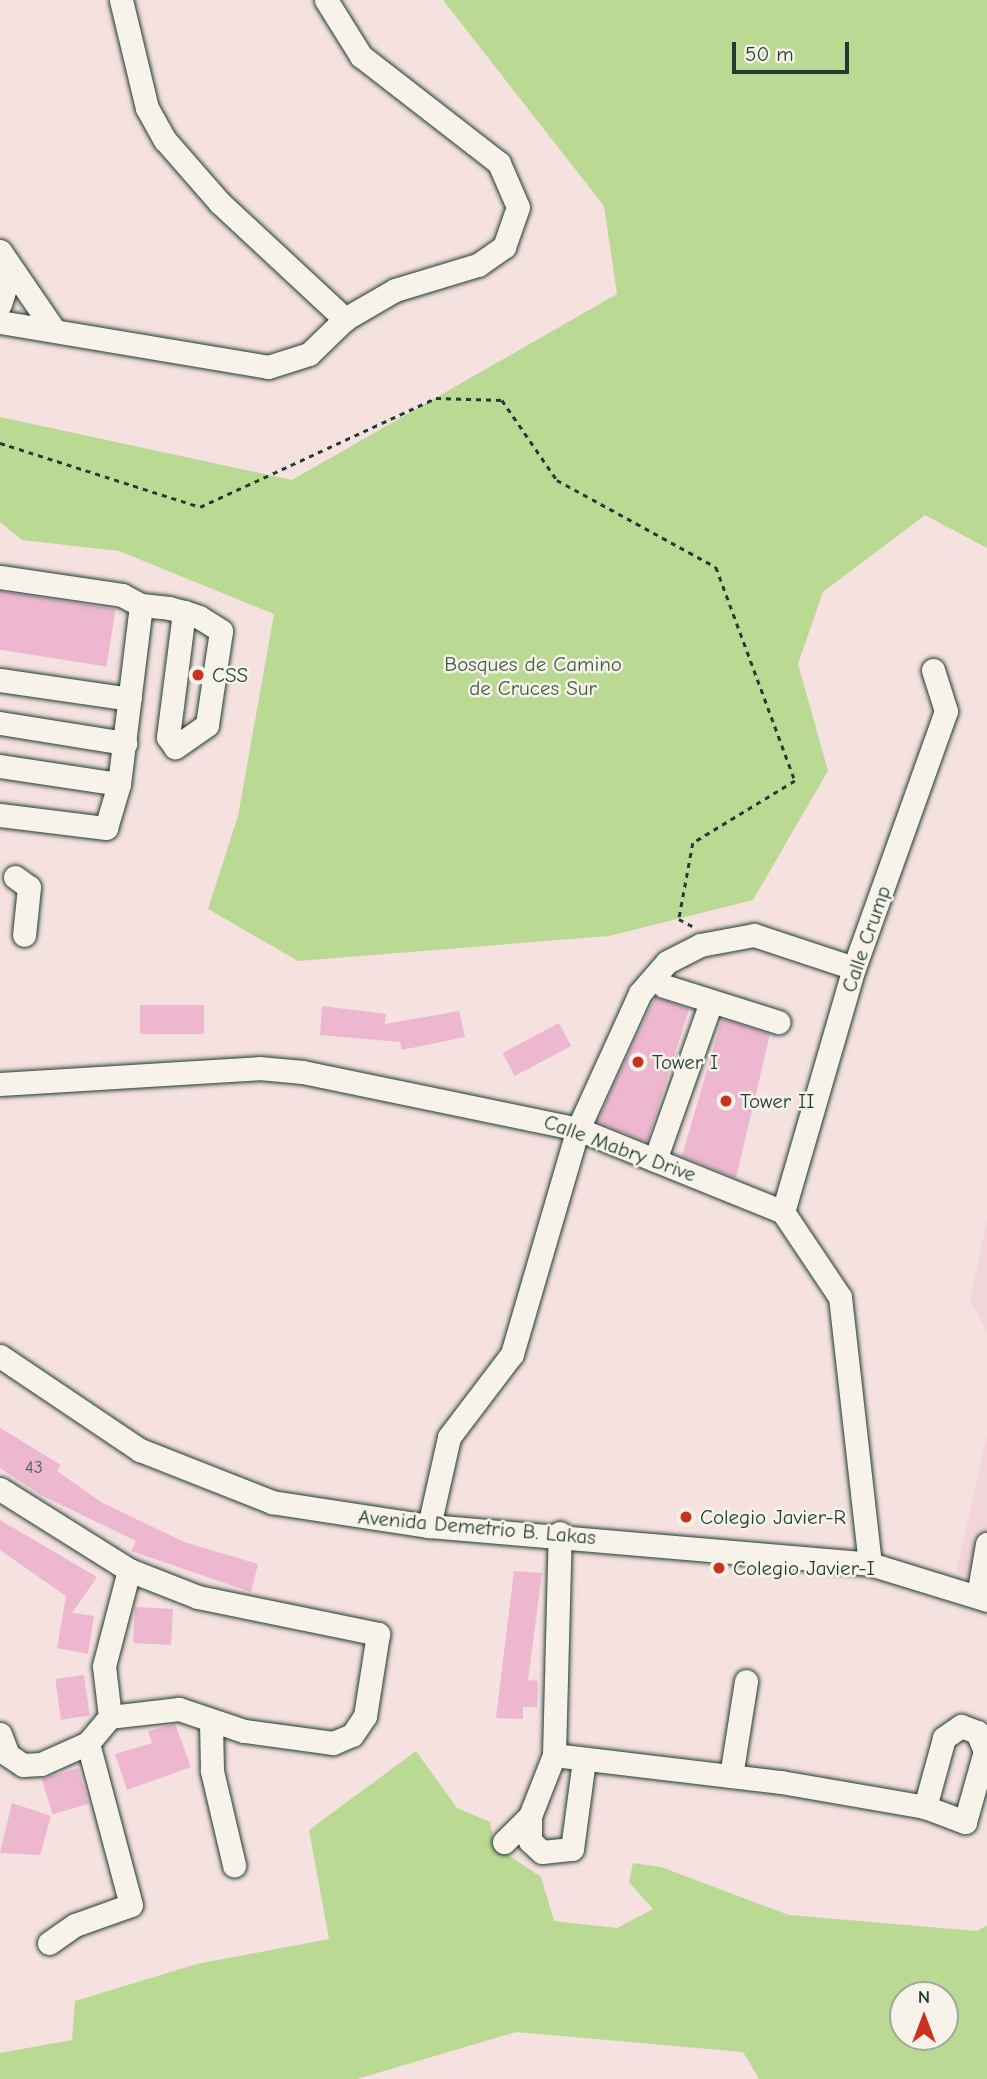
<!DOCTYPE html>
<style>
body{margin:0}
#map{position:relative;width:987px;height:2079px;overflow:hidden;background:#f4e1e0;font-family:"Comic Neue",sans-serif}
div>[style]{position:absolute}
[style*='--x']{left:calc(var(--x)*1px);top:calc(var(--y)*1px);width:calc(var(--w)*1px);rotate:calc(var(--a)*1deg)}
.built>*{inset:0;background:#f2d4db}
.green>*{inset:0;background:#bad992}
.building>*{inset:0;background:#edb7cf;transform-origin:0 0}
.path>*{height:2.5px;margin-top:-1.25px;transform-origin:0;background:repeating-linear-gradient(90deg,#1f3d34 0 5px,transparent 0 10px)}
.roads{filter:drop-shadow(0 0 2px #1f3d34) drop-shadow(0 0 2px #1f3d34)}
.minor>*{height:23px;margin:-11.5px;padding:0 11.5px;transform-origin:11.5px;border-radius:11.5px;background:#f7f3e8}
.dots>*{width:19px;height:19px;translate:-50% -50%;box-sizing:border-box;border:4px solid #f7f3e8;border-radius:50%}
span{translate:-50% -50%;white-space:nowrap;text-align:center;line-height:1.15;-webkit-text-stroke:5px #f7f3e8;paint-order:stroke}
.number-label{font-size:18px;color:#525c5b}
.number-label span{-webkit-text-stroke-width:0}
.park-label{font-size:21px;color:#3e5c47}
.poi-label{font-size:21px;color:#1f3d34}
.left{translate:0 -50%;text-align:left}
.street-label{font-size:21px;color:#1f3d34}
.north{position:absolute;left:889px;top:1981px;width:70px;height:70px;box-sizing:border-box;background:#f7f3e8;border:2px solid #a1aaa0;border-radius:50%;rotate:0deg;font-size:19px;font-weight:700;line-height:28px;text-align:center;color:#1f3d34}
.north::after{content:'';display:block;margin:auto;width:24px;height:32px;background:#c8321e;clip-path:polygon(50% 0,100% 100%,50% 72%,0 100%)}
.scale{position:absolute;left:732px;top:42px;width:117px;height:32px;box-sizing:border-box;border:4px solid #1f3d34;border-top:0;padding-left:9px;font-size:21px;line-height:24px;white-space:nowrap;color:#1f3d34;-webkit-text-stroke:5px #f7f3e8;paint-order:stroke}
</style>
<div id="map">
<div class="built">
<i style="clip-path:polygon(987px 1219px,987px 1331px,970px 1301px)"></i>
<i style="clip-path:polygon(987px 1435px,987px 1584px,956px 1573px)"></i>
</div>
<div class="green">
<i style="clip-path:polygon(443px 0,987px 0,987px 548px,925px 515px,823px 592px,798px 664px,828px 771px,753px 900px,609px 936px,298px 961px,208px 909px,238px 816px,274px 614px,119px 551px,22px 540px,0 522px,0 417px,292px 480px,617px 294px,604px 206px)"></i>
<i style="clip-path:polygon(evenodd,416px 1751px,457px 1808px,490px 1822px,495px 1846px,541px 1877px,554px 1921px,617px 1928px,653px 1909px,629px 1882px,633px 1863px,661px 1867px,789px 1915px,977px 1931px,987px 1925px,987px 2079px,759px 2079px,743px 2052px,516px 2032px,357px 2079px,0 2079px,0 2053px,72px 2040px,75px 2001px,197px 1964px,329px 1939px,309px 1830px,416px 1751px,903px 1995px,945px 1995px,945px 2037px,903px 2037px,903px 1995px)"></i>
</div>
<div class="building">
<i style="left:0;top:591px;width:117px;height:58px;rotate:9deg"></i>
<i style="clip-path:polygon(655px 997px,689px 1009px,647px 1142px,597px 1122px)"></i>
<i style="left:140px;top:1005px;width:64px;height:29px"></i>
<i style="clip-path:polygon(322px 1006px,386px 1014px,385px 1024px,459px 1011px,465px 1037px,402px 1050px,400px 1042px,320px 1035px)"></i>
<i style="clip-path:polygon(722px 1019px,770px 1034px,736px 1178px,682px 1156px)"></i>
<i style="left:559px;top:1023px;width:26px;height:64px;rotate:62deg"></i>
<i style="clip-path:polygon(0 1428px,61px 1465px,57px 1471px,101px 1502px,184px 1542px,258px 1564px,251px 1592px,131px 1551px,136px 1541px,41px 1495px,0 1468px)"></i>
<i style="clip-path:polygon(0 1520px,97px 1577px,72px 1613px,94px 1616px,88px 1654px,57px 1648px,66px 1596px,0 1550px)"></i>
<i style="clip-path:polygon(514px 1571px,542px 1573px,528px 1680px,538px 1681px,537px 1707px,523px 1707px,523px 1719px,496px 1718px)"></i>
<i style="left:135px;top:1607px;width:38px;height:36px;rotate:3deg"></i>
<i style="left:84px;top:1675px;width:41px;height:29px;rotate:82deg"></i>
<i style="clip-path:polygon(175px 1724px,191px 1767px,127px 1790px,115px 1754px,152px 1743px,148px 1731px)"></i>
<i style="left:78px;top:1768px;width:37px;height:38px;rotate:73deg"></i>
<i style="clip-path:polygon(12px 1803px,51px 1816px,40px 1855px,0 1853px)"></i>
</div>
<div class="path">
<i style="--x:0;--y:443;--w:210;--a:17.7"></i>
<i style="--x:200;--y:507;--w:260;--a:-24.8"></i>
<i style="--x:436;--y:398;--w:66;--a:1.7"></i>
<i style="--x:502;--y:400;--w:97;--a:55.5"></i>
<i style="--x:557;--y:480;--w:181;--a:28.7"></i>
<i style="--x:716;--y:567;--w:228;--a:69.7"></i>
<i style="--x:795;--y:781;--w:119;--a:148.7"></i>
<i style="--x:693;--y:843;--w:77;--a:100.4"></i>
<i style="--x:679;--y:919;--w:17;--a:28"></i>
</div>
<div class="roads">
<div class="minor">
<i style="--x:121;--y:0;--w:111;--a:76.5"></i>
<i style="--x:147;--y:108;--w:37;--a:61"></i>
<i style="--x:165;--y:140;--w:84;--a:48.9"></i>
<i style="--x:220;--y:203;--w:171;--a:42.9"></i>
<i style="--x:0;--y:251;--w:92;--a:55.6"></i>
<i style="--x:0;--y:304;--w:36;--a:-72"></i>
<i style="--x:0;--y:322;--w:272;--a:9.5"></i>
<i style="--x:268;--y:367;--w:43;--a:-17.6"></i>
<i style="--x:309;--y:354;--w:50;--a:-44.2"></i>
<i style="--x:345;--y:319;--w:58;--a:-30.1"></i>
<i style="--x:395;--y:290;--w:87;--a:-16.8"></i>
<i style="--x:478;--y:265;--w:32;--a:-35"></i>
<i style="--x:504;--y:247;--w:42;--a:-70.7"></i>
<i style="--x:518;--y:207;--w:48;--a:-113.4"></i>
<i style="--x:499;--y:163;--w:175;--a:-142.2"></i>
<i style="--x:361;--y:56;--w:66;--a:-122"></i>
<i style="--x:0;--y:577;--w:123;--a:8.4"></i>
<i style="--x:122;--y:595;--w:21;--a:28"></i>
<i style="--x:141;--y:605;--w:180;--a:97"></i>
<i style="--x:119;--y:784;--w:120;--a:-171.4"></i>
<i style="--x:141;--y:605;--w:28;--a:6"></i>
<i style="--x:169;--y:608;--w:16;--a:15"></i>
<i style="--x:184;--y:612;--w:16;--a:18"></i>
<i style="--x:199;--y:617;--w:26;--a:32"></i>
<i style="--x:221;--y:631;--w:95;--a:98.5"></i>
<i style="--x:207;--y:725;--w:39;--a:145"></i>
<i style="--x:175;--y:747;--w:12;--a:-125"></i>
<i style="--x:168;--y:737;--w:126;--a:-82.7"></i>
<i style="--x:0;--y:680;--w:131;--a:8.3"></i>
<i style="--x:0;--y:723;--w:127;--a:9.1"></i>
<i style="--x:0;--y:815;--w:107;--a:7"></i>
<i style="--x:106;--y:828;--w:46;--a:-73.5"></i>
<i style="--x:15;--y:877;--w:17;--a:36"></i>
<i style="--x:29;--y:887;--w:48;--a:95.9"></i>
<i style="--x:664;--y:986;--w:120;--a:17.5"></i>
<i style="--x:0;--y:1084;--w:259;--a:-3.5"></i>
<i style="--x:259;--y:1068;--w:44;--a:5.2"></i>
<i style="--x:303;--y:1072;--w:281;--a:11.7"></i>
<i style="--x:578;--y:1129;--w:221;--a:22"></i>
<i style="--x:783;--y:1212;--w:102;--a:56.2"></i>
<i style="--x:840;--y:1297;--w:269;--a:83.6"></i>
<i style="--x:655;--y:1160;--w:168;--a:-70.5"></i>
<i style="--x:783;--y:1212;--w:254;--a:-73.8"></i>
<i style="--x:854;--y:968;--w:273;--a:-70.3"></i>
<i style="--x:946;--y:711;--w:43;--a:-107.6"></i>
<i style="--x:0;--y:1356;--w:169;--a:33.9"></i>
<i style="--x:140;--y:1450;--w:142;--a:21.5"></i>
<i style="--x:272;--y:1502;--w:159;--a:8.7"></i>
<i style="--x:429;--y:1526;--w:443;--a:4.9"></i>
<i style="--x:870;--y:1564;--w:122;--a:17.1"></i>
<i style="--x:0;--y:1489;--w:152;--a:32.1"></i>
<i style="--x:129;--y:1570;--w:74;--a:21.4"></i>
<i style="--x:198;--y:1597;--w:184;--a:11.6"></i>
<i style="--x:378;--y:1634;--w:83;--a:99"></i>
<i style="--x:365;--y:1716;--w:23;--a:124"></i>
<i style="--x:352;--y:1735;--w:21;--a:157"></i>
<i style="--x:333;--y:1743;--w:90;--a:-172.3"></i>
<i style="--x:244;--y:1731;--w:69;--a:-161.3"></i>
<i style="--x:179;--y:1709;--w:69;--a:173.4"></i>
<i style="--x:429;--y:1526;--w:91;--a:-77.3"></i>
<i style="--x:449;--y:1437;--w:104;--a:-52.8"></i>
<i style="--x:512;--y:1354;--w:234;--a:-73.7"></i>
<i style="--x:578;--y:1129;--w:149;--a:-65.5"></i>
<i style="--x:640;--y:993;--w:41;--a:-48.9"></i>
<i style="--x:667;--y:962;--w:37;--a:-27"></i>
<i style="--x:700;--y:945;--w:55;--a:-10.5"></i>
<i style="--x:754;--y:935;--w:105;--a:18.3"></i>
<i style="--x:978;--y:1596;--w:53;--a:-80.2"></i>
<i style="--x:110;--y:1717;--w:51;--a:-96.7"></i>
<i style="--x:104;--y:1666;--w:99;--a:-75.4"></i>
<i style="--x:211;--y:1722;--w:49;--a:88.8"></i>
<i style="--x:212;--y:1771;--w:97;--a:76.8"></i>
<i style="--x:0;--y:1734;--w:22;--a:69"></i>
<i style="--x:8;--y:1755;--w:18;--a:34"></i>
<i style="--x:23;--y:1765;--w:18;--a:-3"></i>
<i style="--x:41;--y:1764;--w:51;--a:-24.1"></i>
<i style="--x:88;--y:1743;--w:34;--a:-50"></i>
<i style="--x:554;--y:1755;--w:229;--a:6.8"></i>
<i style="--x:781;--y:1782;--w:146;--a:9.8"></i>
<i style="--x:925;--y:1807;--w:43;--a:20.6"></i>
<i style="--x:965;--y:1822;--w:74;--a:-74.3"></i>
<i style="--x:985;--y:1751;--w:21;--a:-113"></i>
<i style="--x:977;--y:1732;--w:17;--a:-159"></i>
<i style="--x:961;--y:1726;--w:21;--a:145"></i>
<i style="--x:944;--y:1738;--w:72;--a:105.4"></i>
<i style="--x:731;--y:1776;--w:96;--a:-81"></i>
<i style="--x:530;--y:1816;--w:25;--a:90"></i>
<i style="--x:530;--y:1841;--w:16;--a:43"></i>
<i style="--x:542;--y:1852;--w:30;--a:-6"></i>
<i style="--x:572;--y:1849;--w:90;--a:-82.3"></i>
<i style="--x:504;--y:1842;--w:37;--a:-45"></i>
<i style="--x:530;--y:1816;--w:66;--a:-68.5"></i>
<i style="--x:554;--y:1755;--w:222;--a:-88.5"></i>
<i style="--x:49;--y:1943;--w:32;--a:-35"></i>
<i style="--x:75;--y:1925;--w:59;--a:-19.7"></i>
<i style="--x:131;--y:1905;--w:168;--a:-104.9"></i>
</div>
</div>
<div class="dots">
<i style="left:198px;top:675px;background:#c8321e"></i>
<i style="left:638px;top:1062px;background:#c8321e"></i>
<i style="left:726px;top:1101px;background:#c8321e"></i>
<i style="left:686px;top:1517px;background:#c8321e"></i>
<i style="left:719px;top:1568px;background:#c8321e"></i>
</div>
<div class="number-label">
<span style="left:34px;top:1468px">43</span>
</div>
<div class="park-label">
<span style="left:533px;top:676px">Bosques de Camino<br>de Cruces Sur</span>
</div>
<div class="poi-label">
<span class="left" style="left:212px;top:675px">CSS</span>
<span class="left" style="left:652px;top:1062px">Tower I</span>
<span class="left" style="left:740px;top:1101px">Tower II</span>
<span class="left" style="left:700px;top:1517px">Colegio Javier-R</span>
<span class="left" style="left:733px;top:1568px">Colegio Javier-I</span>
</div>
<div class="street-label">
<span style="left:866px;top:939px;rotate:-71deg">Calle Crump</span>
<span style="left:620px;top:1148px;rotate:20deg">Calle Mabry Drive</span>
<span style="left:477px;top:1527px;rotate:5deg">Avenida Demetrio B. Lakas</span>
</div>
<div class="north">N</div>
<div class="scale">50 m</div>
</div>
